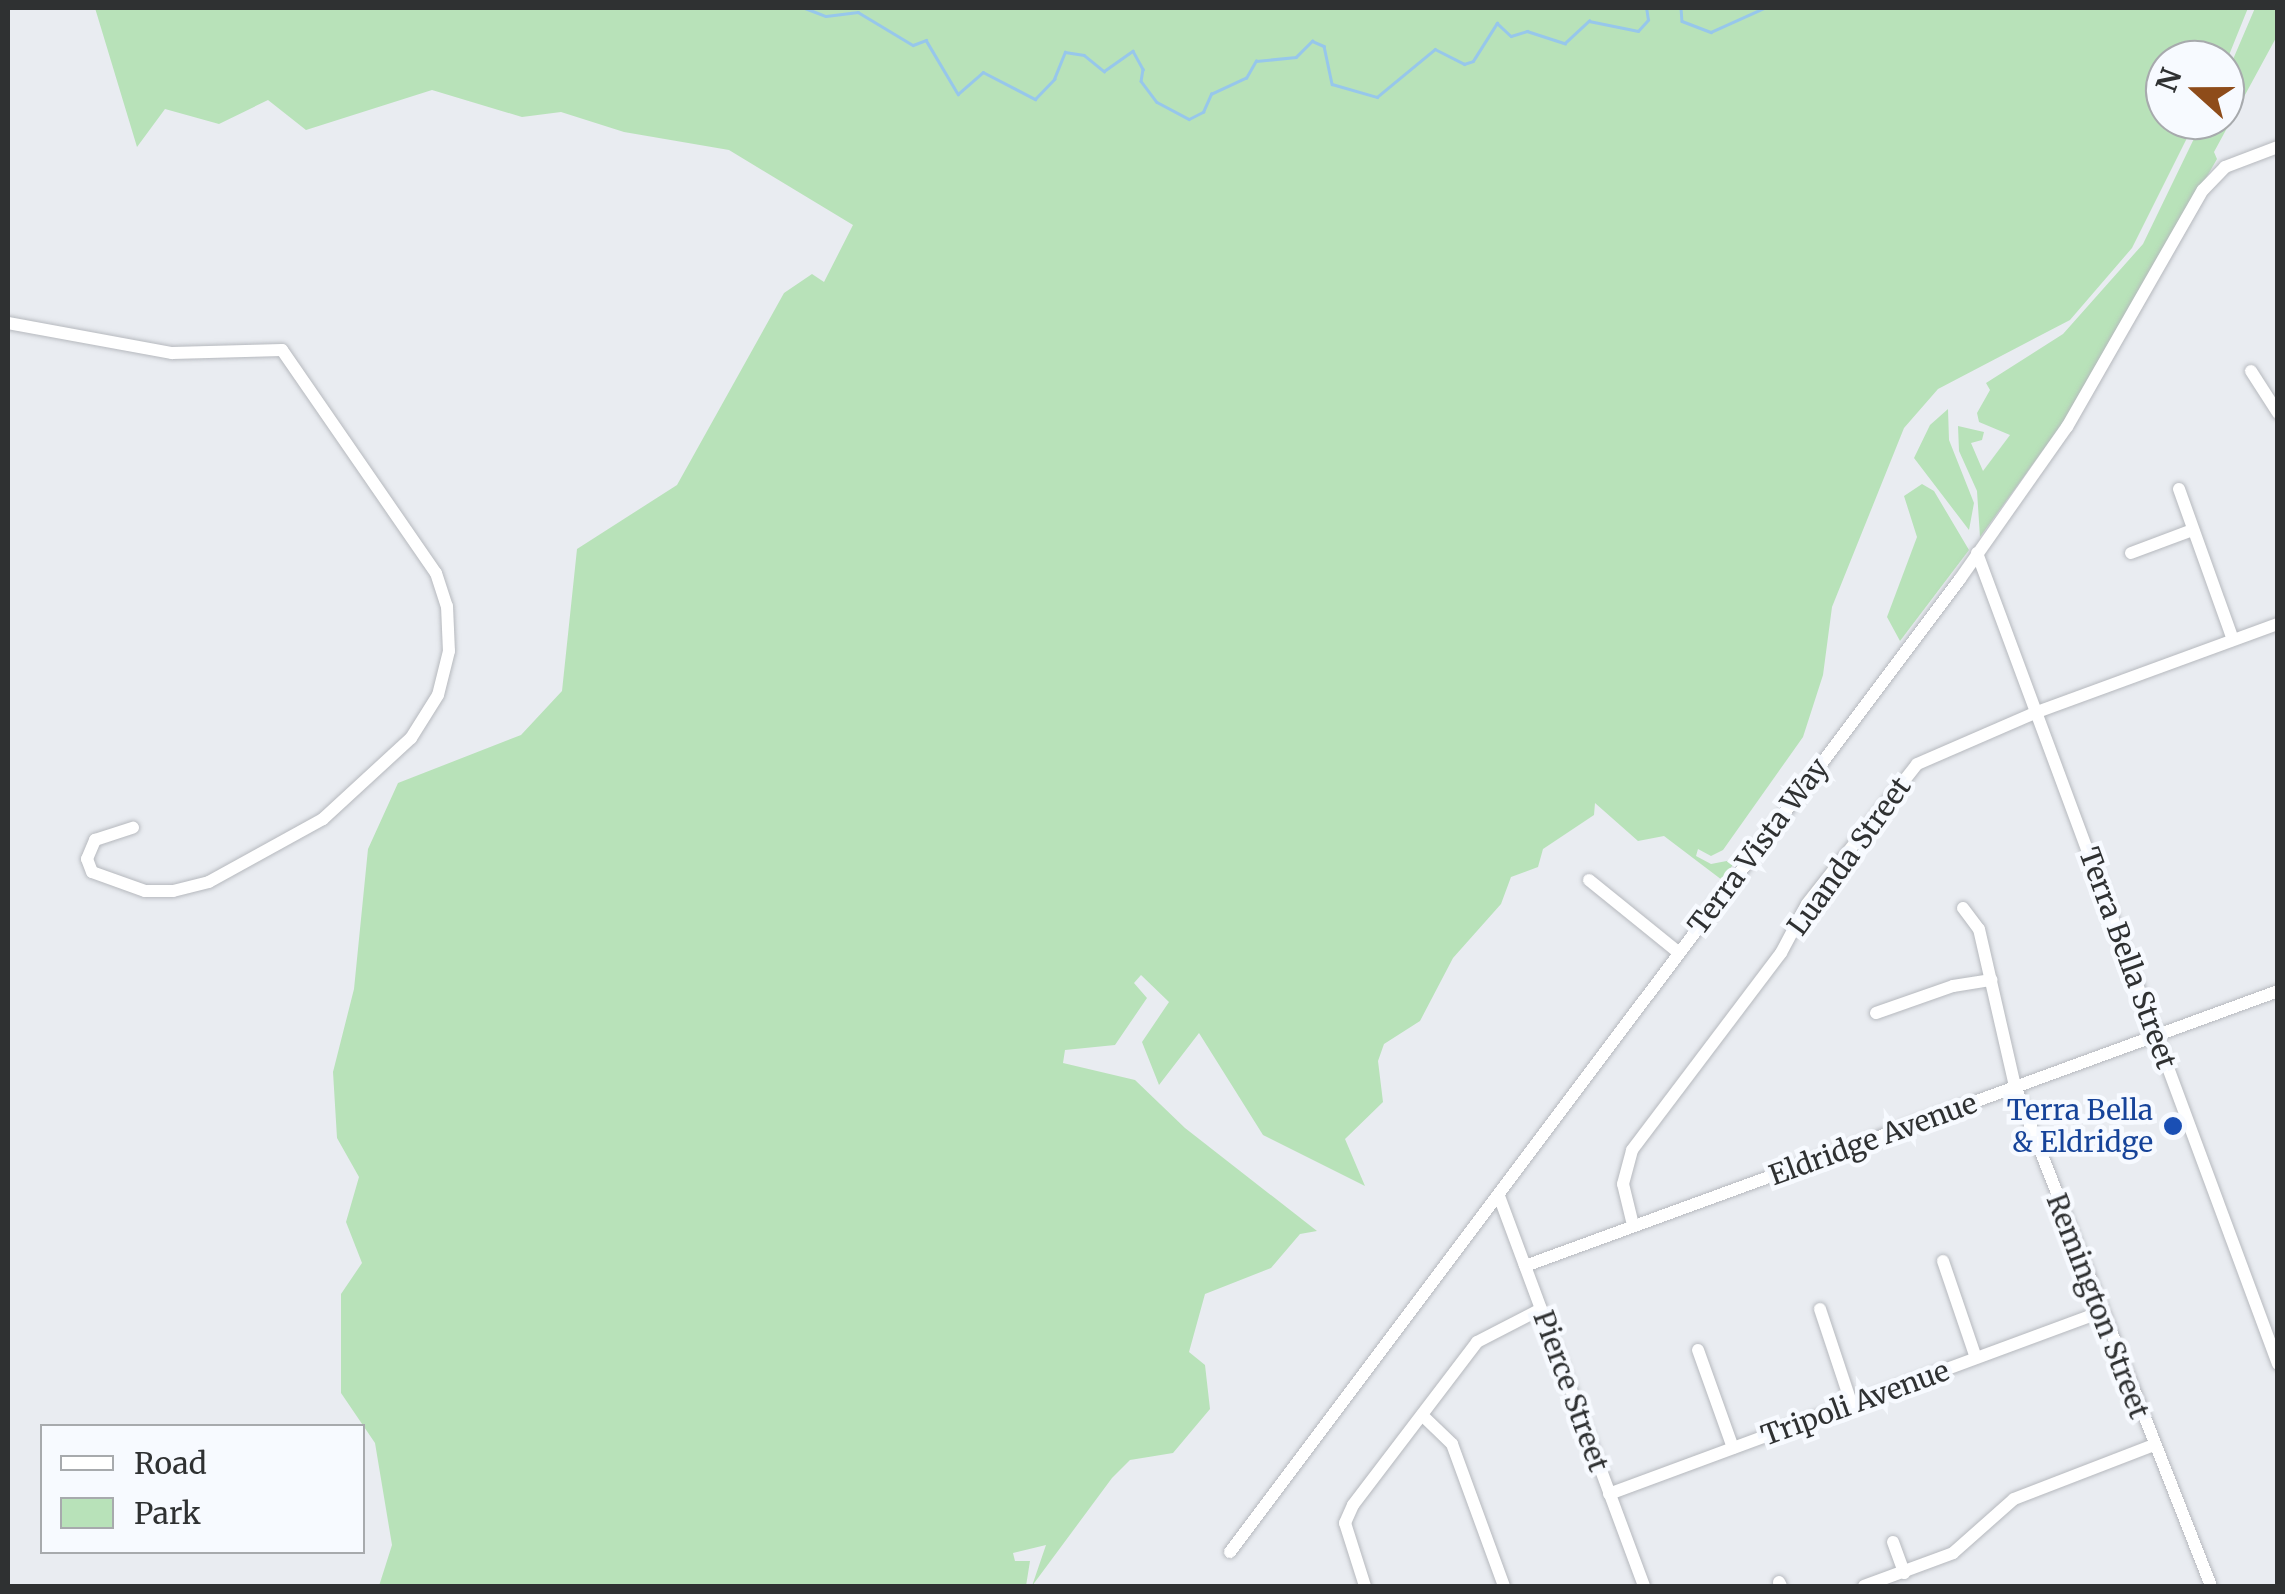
<!DOCTYPE html>
<style>
body{margin:0}
#map{position:relative;width:2285px;height:1594px;overflow:hidden;background:#e9ecf1;font-family:Merriweather,serif}
div>[style]{position:absolute}
[style*='--x']{left:calc(var(--x)*1px);top:calc(var(--y)*1px);width:calc(var(--w)*1px);rotate:calc(var(--a)*1deg)}
.green>*{inset:0;background:#b8e2b9}
.stream>*{height:2.5px;margin:-1.25px;padding:0 1.25px;transform-origin:1.25px;border-radius:1.25px;background:#97c7eb}
.roads{filter:drop-shadow(0 0 2px #b6b9be) drop-shadow(0 0 2px #b6b9be)}
.minor>*{height:12px;margin:-6px;padding:0 6px;transform-origin:6px;border-radius:6px;background:#fff}
.dots>*{width:28px;height:28px;translate:-50% -50%;box-sizing:border-box;border:5px solid #f7faff;border-radius:50%}
span{translate:-50% -50%;white-space:nowrap;text-align:center;line-height:1.15;-webkit-text-stroke:9px #f7faff;paint-order:stroke}
.street-label{font-size:28px;color:#2f3132}
.transit-label{font-size:28px;color:#164399}
.right{translate:-100% -50%;text-align:right}
.frame{position:absolute;inset:0;border:10px solid #2f3132;pointer-events:none}
.legend{position:absolute;left:40px;top:1424px;width:325px;height:130px;box-sizing:border-box;background:#f7faff;border:2px solid #a7aaad;margin:0;padding:12px 18px;list-style:none;font-size:30px;color:#2f3132}
.legend li{display:flex;align-items:center;gap:20px;height:50px}
.legend b{width:50px;border:2px solid #a7aaad}
.north{position:absolute;left:2145px;top:40px;width:100px;height:100px;box-sizing:border-box;background:#f7faff;border:2px solid #a7aaad;border-radius:50%;rotate:291deg;font-size:28px;font-weight:700;line-height:40px;text-align:center;color:#2f3132}
.north::after{content:'';display:block;margin:auto;width:35px;height:45px;background:#8e4c1a;clip-path:polygon(50% 0,100% 100%,50% 72%,0 100%)}
</style>
<div id="map">
<div class="green">
<i style="clip-path:polygon(95px 8px,2248px 8px,2225px 65px,2165px 60px,2165px 120px,2196px 120px,2132px 248px,2070px 320px,1938px 389px,1904px 428px,1832px 607px,1823px 675px,1803px 737px,1723px 850px,1711px 856px,1698px 849px,1696px 856px,1711px 864px,1737px 859px,1722px 880px,1664px 836px,1638px 841px,1595px 803px,1594px 815px,1543px 849px,1538px 867px,1511px 877px,1501px 904px,1453px 958px,1420px 1021px,1384px 1044px,1378px 1061px,1383px 1102px,1345px 1139px,1365px 1186px,1263px 1135px,1199px 1033px,1159px 1085px,1142px 1042px,1169px 1002px,1141px 975px,1134px 983px,1147px 998px,1115px 1045px,1065px 1050px,1063px 1063px,1135px 1080px,1185px 1128px,1317px 1231px,1300px 1234px,1271px 1268px,1205px 1294px,1189px 1352px,1205px 1365px,1210px 1409px,1173px 1453px,1130px 1460px,1112px 1478px,1032px 1586px,1046px 1545px,1013px 1553px,1015px 1561px,1030px 1561px,1026px 1586px,379px 1586px,392px 1545px,375px 1443px,341px 1393px,341px 1294px,362px 1263px,346px 1222px,359px 1177px,337px 1138px,333px 1072px,354px 989px,368px 849px,398px 783px,521px 735px,562px 691px,577px 549px,677px 485px,784px 293px,812px 274px,824px 282px,853px 225px,729px 150px,624px 132px,561px 112px,522px 117px,432px 90px,306px 130px,268px 100px,219px 124px,165px 109px,137px 147px)"></i>
<i style="clip-path:polygon(2255px 8px,2277px 8px,2277px 36px,2214px 152px,2217px 159px,2075px 406px,1980px 537px,1977px 491px,1959px 451px,1958px 426px,1984px 432px,1982px 440px,1971px 443px,1983px 471px,2010px 435px,1979px 422px,1977px 413px,1990px 390px,1986px 383px,2063px 334px,2143px 244px,2203px 120px,2225px 120px,2225px 78px)"></i>
<i style="clip-path:polygon(1948px 409px,1949px 440px,1974px 503px,1969px 530px,1914px 458px,1930px 425px)"></i>
<i style="clip-path:polygon(1922px 484px,1934px 491px,1969px 550px,1900px 641px,1887px 617px,1917px 537px,1904px 496px)"></i>
</div>
<div class="stream">
<i style="--x:805;--y:8;--w:22;--a:21"></i>
<i style="--x:826;--y:16;--w:32;--a:-7"></i>
<i style="--x:858;--y:12;--w:64;--a:31"></i>
<i style="--x:913;--y:45;--w:14;--a:-21"></i>
<i style="--x:926;--y:40;--w:63;--a:59.3"></i>
<i style="--x:958;--y:94;--w:33;--a:-41"></i>
<i style="--x:983;--y:72;--w:59;--a:27.4"></i>
<i style="--x:1035;--y:99;--w:28;--a:-46"></i>
<i style="--x:1054;--y:79;--w:29;--a:-68"></i>
<i style="--x:1065;--y:52;--w:19;--a:9"></i>
<i style="--x:1084;--y:55;--w:26;--a:39"></i>
<i style="--x:1104;--y:71;--w:35;--a:-35"></i>
<i style="--x:1133;--y:51;--w:21;--a:61"></i>
<i style="--x:1143;--y:69;--w:12;--a:99"></i>
<i style="--x:1141;--y:81;--w:26;--a:53"></i>
<i style="--x:1157;--y:102;--w:36;--a:28"></i>
<i style="--x:1189;--y:119;--w:16;--a:-27"></i>
<i style="--x:1203;--y:112;--w:20;--a:-66"></i>
<i style="--x:1211;--y:94;--w:38;--a:-25"></i>
<i style="--x:1246;--y:78;--w:20;--a:-60"></i>
<i style="--x:1256;--y:61;--w:40;--a:-5.7"></i>
<i style="--x:1296;--y:57;--w:23;--a:-45"></i>
<i style="--x:1312;--y:41;--w:13;--a:23"></i>
<i style="--x:1324;--y:46;--w:39;--a:78"></i>
<i style="--x:1332;--y:84;--w:47;--a:16.1"></i>
<i style="--x:1377;--y:97;--w:75;--a:-39.6"></i>
<i style="--x:1435;--y:49;--w:33;--a:27"></i>
<i style="--x:1464;--y:64;--w:9;--a:-18"></i>
<i style="--x:1473;--y:61;--w:45;--a:-57.7"></i>
<i style="--x:1497;--y:23;--w:19;--a:43"></i>
<i style="--x:1511;--y:36;--w:17;--a:-17"></i>
<i style="--x:1527;--y:31;--w:40;--a:18"></i>
<i style="--x:1565;--y:43;--w:33;--a:-43"></i>
<i style="--x:1589;--y:21;--w:50;--a:11.5"></i>
<i style="--x:1638;--y:31;--w:15;--a:-48"></i>
<i style="--x:1648;--y:20;--w:12;--a:-99"></i>
<i style="--x:1681;--y:8;--w:13;--a:86"></i>
<i style="--x:1682;--y:21;--w:31;--a:21"></i>
<i style="--x:1711;--y:32;--w:58;--a:-24.4"></i>
</div>
<div class="roads">
<div class="minor">
<i style="--x:8;--y:323;--w:167;--a:10.4"></i>
<i style="--x:172;--y:353;--w:110;--a:-1.6"></i>
<i style="--x:282;--y:350;--w:271;--a:55.4"></i>
<i style="--x:436;--y:573;--w:35;--a:72"></i>
<i style="--x:447;--y:606;--w:45;--a:87.5"></i>
<i style="--x:449;--y:651;--w:45;--a:104"></i>
<i style="--x:438;--y:695;--w:51;--a:122.1"></i>
<i style="--x:411;--y:738;--w:120;--a:137.4"></i>
<i style="--x:323;--y:819;--w:130;--a:151.1"></i>
<i style="--x:209;--y:882;--w:37;--a:166"></i>
<i style="--x:173;--y:891;--w:28;--a:180"></i>
<i style="--x:145;--y:891;--w:56;--a:-160.3"></i>
<i style="--x:92;--y:872;--w:14;--a:-111"></i>
<i style="--x:87;--y:859;--w:21;--a:-67"></i>
<i style="--x:95;--y:840;--w:40;--a:-18"></i>
<i style="--x:2251;--y:371;--w:50;--a:57.3"></i>
<i style="--x:2179;--y:489;--w:160;--a:70.3"></i>
<i style="--x:1977;--y:553;--w:865;--a:69.64"></i>
<i style="--x:2131;--y:553;--w:66;--a:-20.4"></i>
<i style="--x:1589;--y:880;--w:116;--a:39"></i>
<i style="--x:1963;--y:908;--w:26;--a:53"></i>
<i style="--x:1979;--y:929;--w:161;--a:77.1"></i>
<i style="--x:2015;--y:1086;--w:537;--a:68.59"></i>
<i style="--x:1876;--y:1013;--w:82;--a:-19.3"></i>
<i style="--x:1953;--y:986;--w:39;--a:-9"></i>
<i style="--x:1499;--y:1196;--w:416;--a:69.6"></i>
<i style="--x:1633;--y:1225;--w:42;--a:-103.7"></i>
<i style="--x:1623;--y:1184;--w:35;--a:-75"></i>
<i style="--x:1632;--y:1150;--w:247;--a:-52.9"></i>
<i style="--x:1781;--y:953;--w:55;--a:-62"></i>
<i style="--x:1807;--y:904;--w:178;--a:-51.8"></i>
<i style="--x:1917;--y:764;--w:131;--a:-23.4"></i>
<i style="--x:2037;--y:712;--w:257;--a:-20.1"></i>
<i style="--x:1943;--y:1261;--w:102;--a:71.2"></i>
<i style="--x:1525;--y:1266;--w:802;--a:-20.06"></i>
<i style="--x:1820;--y:1309;--w:101;--a:71.6"></i>
<i style="--x:1698;--y:1350;--w:104;--a:70.3"></i>
<i style="--x:1422;--y:1415;--w:42;--a:44"></i>
<i style="--x:1452;--y:1444;--w:151;--a:69.9"></i>
<i style="--x:1609;--y:1494;--w:525;--a:-20.3"></i>
<i style="--x:1893;--y:1542;--w:33;--a:70"></i>
<i style="--x:1230;--y:1552;--w:1216;--a:-53.12"></i>
<i style="--x:1960;--y:579;--w:186;--a:-54.9"></i>
<i style="--x:2067;--y:427;--w:273;--a:-60.2"></i>
<i style="--x:2203;--y:190;--w:32;--a:-46"></i>
<i style="--x:2225;--y:167;--w:57;--a:-20.7"></i>
<i style="--x:1779;--y:1582;--w:4;--a:63"></i>
<i style="--x:1365;--y:1586;--w:66;--a:-107.6"></i>
<i style="--x:1345;--y:1523;--w:20;--a:-66"></i>
<i style="--x:1353;--y:1505;--w:205;--a:-52.7"></i>
<i style="--x:1477;--y:1342;--w:72;--a:-27.3"></i>
<i style="--x:1864;--y:1586;--w:95;--a:-20.3"></i>
<i style="--x:1953;--y:1553;--w:81;--a:-41.5"></i>
<i style="--x:2014;--y:1499;--w:147;--a:-21.1"></i>
</div>
</div>
<div class="dots">
<i style="left:2173px;top:1126px;background:#1a4fb4"></i>
</div>
<div class="street-label">
<span style="left:1758px;top:846px;rotate:-53deg">Terra Vista Way</span>
<span style="left:1849px;top:856px;rotate:-54deg">Luanda Street</span>
<span style="left:2128px;top:958px;rotate:70deg">Terra Bella Street</span>
<span style="left:1873px;top:1139px;rotate:-20deg">Eldridge Avenue</span>
<span style="left:2098px;top:1306px;rotate:69deg">Remington Street</span>
<span style="left:1571px;top:1391px;rotate:70deg">Pierce Street</span>
<span style="left:1855px;top:1403px;rotate:-20deg">Tripoli Avenue</span>
</div>
<div class="transit-label">
<span class="right" style="left:2153px;top:1126px">Terra Bella<br>&amp; Eldridge</span>
</div>
<div class="frame"></div>
<ul class="legend">
<li><b style="height:12px;background:#fff"></b>Road</li>
<li><b style="height:28px;background:#b8e2b9"></b>Park</li>
</ul>
<div class="north">N</div>
</div>
